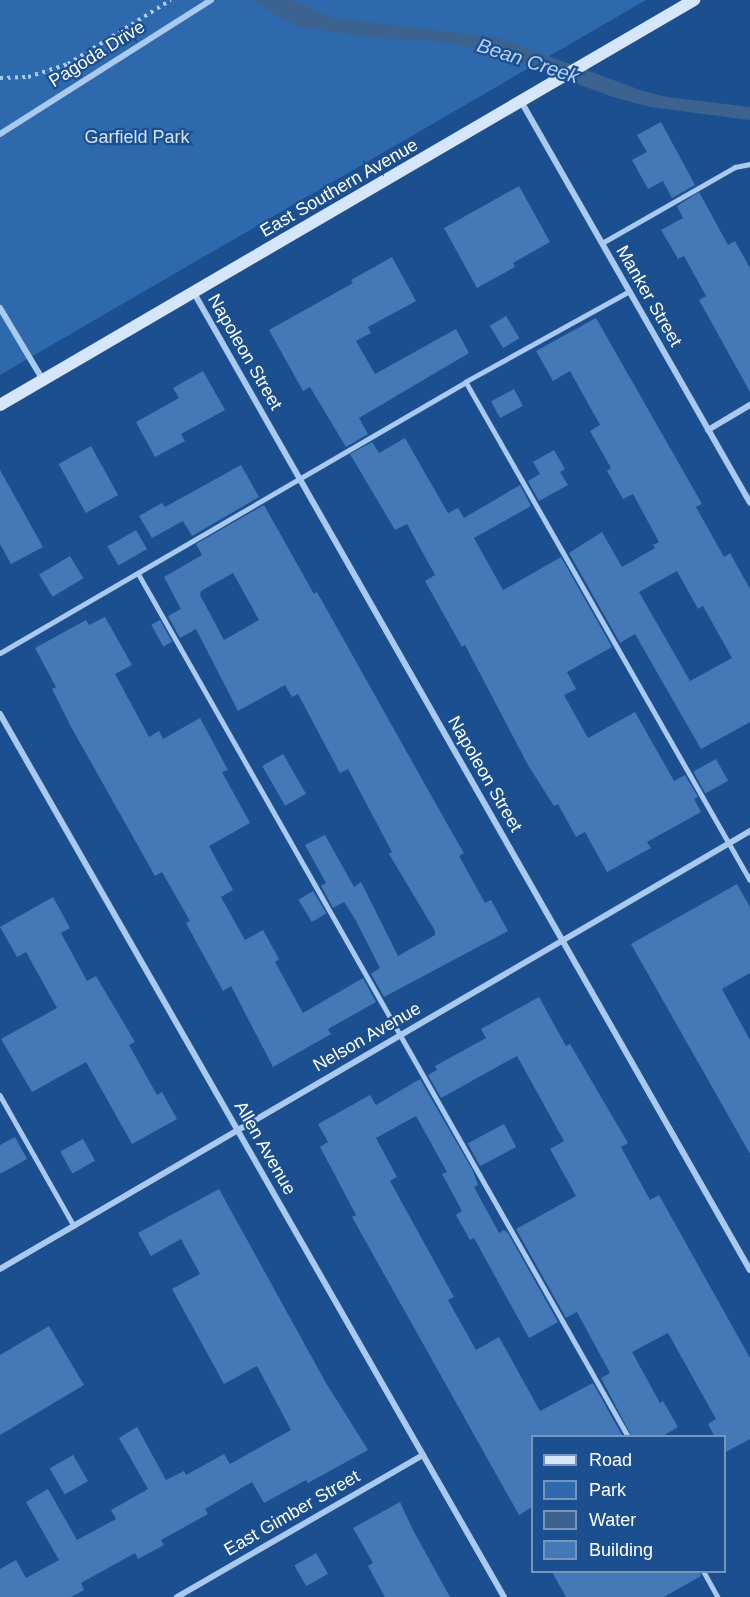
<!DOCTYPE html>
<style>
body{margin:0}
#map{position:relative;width:750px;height:1597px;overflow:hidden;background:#1b4f8f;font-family:Helvetica,sans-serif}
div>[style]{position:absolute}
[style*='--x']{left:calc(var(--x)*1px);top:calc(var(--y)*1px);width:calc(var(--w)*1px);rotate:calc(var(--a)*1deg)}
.green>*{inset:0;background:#2e69ad}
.water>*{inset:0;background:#3c6290}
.building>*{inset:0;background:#4478b7;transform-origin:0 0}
.path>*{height:4px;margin-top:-2px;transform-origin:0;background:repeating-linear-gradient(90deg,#a9c9ee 0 3px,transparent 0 7.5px)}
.lane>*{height:4.5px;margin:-2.25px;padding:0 2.25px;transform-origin:2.25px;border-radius:2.25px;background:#a9c9ee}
.street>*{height:6px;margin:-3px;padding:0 3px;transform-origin:3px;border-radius:3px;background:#a9c9ee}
.secondary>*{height:12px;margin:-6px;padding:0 6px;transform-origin:6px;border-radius:6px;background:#d6e6fa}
span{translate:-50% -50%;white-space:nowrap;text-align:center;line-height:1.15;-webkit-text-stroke:4.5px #1b4f8f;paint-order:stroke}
.street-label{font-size:18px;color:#fff}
.park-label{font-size:18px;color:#cfe3fa}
.water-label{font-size:20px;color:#b5d3f5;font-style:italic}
.legend{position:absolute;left:531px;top:1435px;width:195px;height:138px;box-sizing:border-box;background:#1b4f8f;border:2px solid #7695bc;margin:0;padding:8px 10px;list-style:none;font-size:18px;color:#fff}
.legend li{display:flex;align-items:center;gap:12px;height:30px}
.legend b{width:30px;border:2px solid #7695bc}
</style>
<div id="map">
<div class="green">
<i style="clip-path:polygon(0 0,646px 0,0 375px)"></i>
</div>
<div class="water">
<i style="clip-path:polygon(251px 0,291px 0,334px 18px,500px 38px,643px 91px,667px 97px,750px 107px,750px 120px,650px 107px,613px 97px,483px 49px,421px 40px,371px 38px,296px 26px)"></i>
</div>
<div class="building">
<i style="clip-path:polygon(661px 122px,695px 185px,672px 198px,663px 181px,648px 189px,632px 160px,647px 152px,637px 135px)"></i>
<i style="clip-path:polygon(519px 186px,550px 242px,513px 263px,515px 267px,477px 288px,444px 228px)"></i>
<i style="clip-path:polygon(699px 192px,728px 245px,735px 241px,750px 268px,750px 392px,699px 300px,706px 296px,684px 256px,678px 259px,661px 230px,683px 218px,677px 206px)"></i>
<i style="clip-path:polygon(392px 257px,416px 301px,368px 327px,371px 333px,356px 341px,375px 374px,456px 329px,469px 353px,359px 418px,368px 434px,346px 447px,310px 387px,303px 391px,269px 330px,353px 283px,351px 280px)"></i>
<i style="left:506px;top:316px;width:26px;height:19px;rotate:59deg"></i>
<i style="clip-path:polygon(evenodd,596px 318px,702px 504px,696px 507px,724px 557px,730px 553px,750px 589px,750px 722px,701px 749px,635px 634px,620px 643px,569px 553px,602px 532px,622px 567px,655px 548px,653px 545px,659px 542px,633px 494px,623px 499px,607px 471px,611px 468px,590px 431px,600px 425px,570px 371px,553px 381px,536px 351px,596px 318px,677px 571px,698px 609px,703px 606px,732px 658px,690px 681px,639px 592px,677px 571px)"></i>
<i style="clip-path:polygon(203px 371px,225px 410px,181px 434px,185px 441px,155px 457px,136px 422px,179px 398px,173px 388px)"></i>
<i style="left:514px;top:389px;width:19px;height:26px;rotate:62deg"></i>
<i style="clip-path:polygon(405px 438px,448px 513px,458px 508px,464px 518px,520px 485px,531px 506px,474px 538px,503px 590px,561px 557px,612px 647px,567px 672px,576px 689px,564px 695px,588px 738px,635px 712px,674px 781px,685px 775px,698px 797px,694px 799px,701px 812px,647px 842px,651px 848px,607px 872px,585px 832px,576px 837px,558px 804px,554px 806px,528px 765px,465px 645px,462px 647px,425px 581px,435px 575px,407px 524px,395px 530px,350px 454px,372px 442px,379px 453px)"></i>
<i style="left:91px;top:446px;width:56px;height:37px;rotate:61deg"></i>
<i style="clip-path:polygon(554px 450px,565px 469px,560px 472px,568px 485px,539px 501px,528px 481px,540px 474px,533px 462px)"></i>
<i style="clip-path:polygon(241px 465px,259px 497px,192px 536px,183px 521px,152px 538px,139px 516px,162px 503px,165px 507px)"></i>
<i style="clip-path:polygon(0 470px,43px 547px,11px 564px,0 544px)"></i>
<i style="clip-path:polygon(evenodd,264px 505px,314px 594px,317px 592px,446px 822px,464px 853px,459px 856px,485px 903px,491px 900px,508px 931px,384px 997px,371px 974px,380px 968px,355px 919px,344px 902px,333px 908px,321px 886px,326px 883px,305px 845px,325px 835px,354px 887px,361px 882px,398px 956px,435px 935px,435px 931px,389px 854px,392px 852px,348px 769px,340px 773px,298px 694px,292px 697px,285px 685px,238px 711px,196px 629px,180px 638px,168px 616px,181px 609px,164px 577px,202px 555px,196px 544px,264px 505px,233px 573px,259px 620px,224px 640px,200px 595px,201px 591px,233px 573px)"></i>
<i style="left:136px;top:530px;width:22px;height:33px;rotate:60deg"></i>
<i style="left:70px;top:556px;width:26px;height:36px;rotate:59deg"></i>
<i style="clip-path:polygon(105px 617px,132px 665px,115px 674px,149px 737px,159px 731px,163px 739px,200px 718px,228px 770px,222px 772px,250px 823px,209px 846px,233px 890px,221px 897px,245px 940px,263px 930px,279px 959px,275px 962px,303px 1013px,363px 978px,376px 1002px,328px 1029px,331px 1034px,273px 1067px,231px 986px,223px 991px,186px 923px,190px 921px,162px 872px,155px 876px,71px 727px,52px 689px,56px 687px,35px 648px,86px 620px,89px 625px)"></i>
<i style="left:160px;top:620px;width:25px;height:10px;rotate:61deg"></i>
<i style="left:283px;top:754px;width:46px;height:24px;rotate:60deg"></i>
<i style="left:716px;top:759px;width:25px;height:26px;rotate:61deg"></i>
<i style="clip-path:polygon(737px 884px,750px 907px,750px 973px,722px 989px,750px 1040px,750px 1154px,631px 944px)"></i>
<i style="left:313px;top:891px;width:26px;height:17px;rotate:59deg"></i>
<i style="clip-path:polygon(53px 897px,70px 928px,61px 933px,87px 981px,96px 976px,135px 1042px,129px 1045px,157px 1095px,162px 1092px,177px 1119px,132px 1144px,86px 1062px,32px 1092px,1px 1039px,57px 1008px,26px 952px,17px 957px,0 927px)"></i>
<i style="clip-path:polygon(539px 997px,566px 1046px,570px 1044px,628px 1143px,621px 1147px,650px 1200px,659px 1195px,750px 1358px,750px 1439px,724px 1453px,724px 1437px,715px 1437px,708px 1424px,716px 1419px,668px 1333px,632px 1352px,660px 1403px,663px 1401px,678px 1427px,661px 1437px,632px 1437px,601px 1378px,610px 1373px,577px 1312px,566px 1318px,516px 1229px,576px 1196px,550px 1149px,564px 1141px,517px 1056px,441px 1098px,428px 1075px,437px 1070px,435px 1066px,486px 1038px,481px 1029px)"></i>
<i style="clip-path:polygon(420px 1079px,473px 1171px,478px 1185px,474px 1187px,499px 1233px,504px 1230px,508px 1233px,558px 1322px,529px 1338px,474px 1238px,470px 1240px,456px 1215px,462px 1211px,442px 1174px,447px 1172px,416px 1116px,376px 1138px,397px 1177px,390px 1181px,454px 1297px,448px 1300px,476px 1350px,499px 1337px,540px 1411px,593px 1383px,623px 1437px,532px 1437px,532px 1507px,519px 1515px,352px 1217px,356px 1215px,320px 1147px,328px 1142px,318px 1124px,370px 1095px,376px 1105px)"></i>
<i style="left:504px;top:1124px;width:26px;height:41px;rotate:62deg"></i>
<i style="clip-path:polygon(15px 1137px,27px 1159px,0 1174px,0 1145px)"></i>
<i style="left:83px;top:1139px;width:25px;height:26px;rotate:61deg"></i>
<i style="clip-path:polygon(219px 1189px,326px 1383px,368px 1450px,308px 1483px,306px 1480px,264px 1503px,252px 1482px,205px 1509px,208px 1514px,161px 1540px,164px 1545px,138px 1559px,135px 1553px,81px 1583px,84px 1590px,71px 1597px,0 1597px,0 1569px,16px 1560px,26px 1578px,59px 1560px,26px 1502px,48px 1489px,77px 1540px,116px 1519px,111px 1510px,148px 1489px,119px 1438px,137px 1427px,166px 1480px,184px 1471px,186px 1475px,224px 1454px,230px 1464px,291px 1430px,257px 1366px,224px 1384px,172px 1289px,200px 1274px,181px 1239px,151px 1256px,138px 1233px)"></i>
<i style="clip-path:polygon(49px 1326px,84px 1385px,0 1435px,0 1355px)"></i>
<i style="left:73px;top:1455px;width:30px;height:27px;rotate:60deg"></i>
<i style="clip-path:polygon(400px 1502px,413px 1530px,450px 1597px,385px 1597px,368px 1566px,373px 1563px,353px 1528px)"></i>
<i style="left:316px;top:1553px;width:24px;height:25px;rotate:60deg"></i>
<i style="clip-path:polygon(552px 1572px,700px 1572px,701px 1576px,664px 1597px,566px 1597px)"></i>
</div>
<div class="path">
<i style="--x:0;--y:78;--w:28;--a:-2"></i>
<i style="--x:28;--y:77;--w:42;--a:-18"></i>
<i style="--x:68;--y:64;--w:121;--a:-31.9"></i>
</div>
<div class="lane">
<i style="--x:602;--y:243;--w:153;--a:-29.7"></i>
<i style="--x:735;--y:167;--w:15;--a:-11"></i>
<i style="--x:629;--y:292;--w:186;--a:151.1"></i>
<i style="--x:466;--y:382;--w:573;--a:60.3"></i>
<i style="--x:138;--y:573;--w:992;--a:60.41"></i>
<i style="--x:0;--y:653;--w:539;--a:-30.18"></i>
<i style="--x:0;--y:1095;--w:150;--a:60.5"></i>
<i style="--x:704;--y:1572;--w:29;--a:61"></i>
</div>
<div class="street">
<i style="--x:522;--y:103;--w:460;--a:60.3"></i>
<i style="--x:0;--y:134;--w:250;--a:-32.4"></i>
<i style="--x:194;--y:293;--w:1124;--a:60.36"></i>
<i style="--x:0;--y:308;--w:84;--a:59.2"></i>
<i style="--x:708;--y:430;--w:49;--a:-30.8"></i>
<i style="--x:0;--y:714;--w:1017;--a:60.28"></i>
<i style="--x:0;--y:1269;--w:869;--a:-30.28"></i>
<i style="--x:177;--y:1597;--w:284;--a:-30"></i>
</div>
<div class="secondary">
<i style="--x:0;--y:405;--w:804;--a:-30.27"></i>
</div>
<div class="street-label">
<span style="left:97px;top:54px;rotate:-32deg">Pagoda Drive</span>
<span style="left:339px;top:188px;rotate:-30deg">East Southern Avenue</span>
<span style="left:649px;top:296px;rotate:60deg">Manker Street</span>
<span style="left:245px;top:352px;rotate:60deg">Napoleon Street</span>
<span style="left:485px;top:774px;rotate:60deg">Napoleon Street</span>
<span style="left:367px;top:1037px;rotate:-30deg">Nelson Avenue</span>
<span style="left:265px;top:1148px;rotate:60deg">Allen Avenue</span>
<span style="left:292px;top:1513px;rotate:-30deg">East Gimber Street</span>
</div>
<div class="park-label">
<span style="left:137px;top:137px">Garfield Park</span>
</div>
<div class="water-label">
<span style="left:528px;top:61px;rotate:18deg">Bean Creek</span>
</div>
<ul class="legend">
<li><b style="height:8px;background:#d6e6fa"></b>Road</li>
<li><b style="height:16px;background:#2e69ad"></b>Park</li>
<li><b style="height:16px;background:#3c6290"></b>Water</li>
<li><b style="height:16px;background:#4478b7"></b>Building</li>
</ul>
</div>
